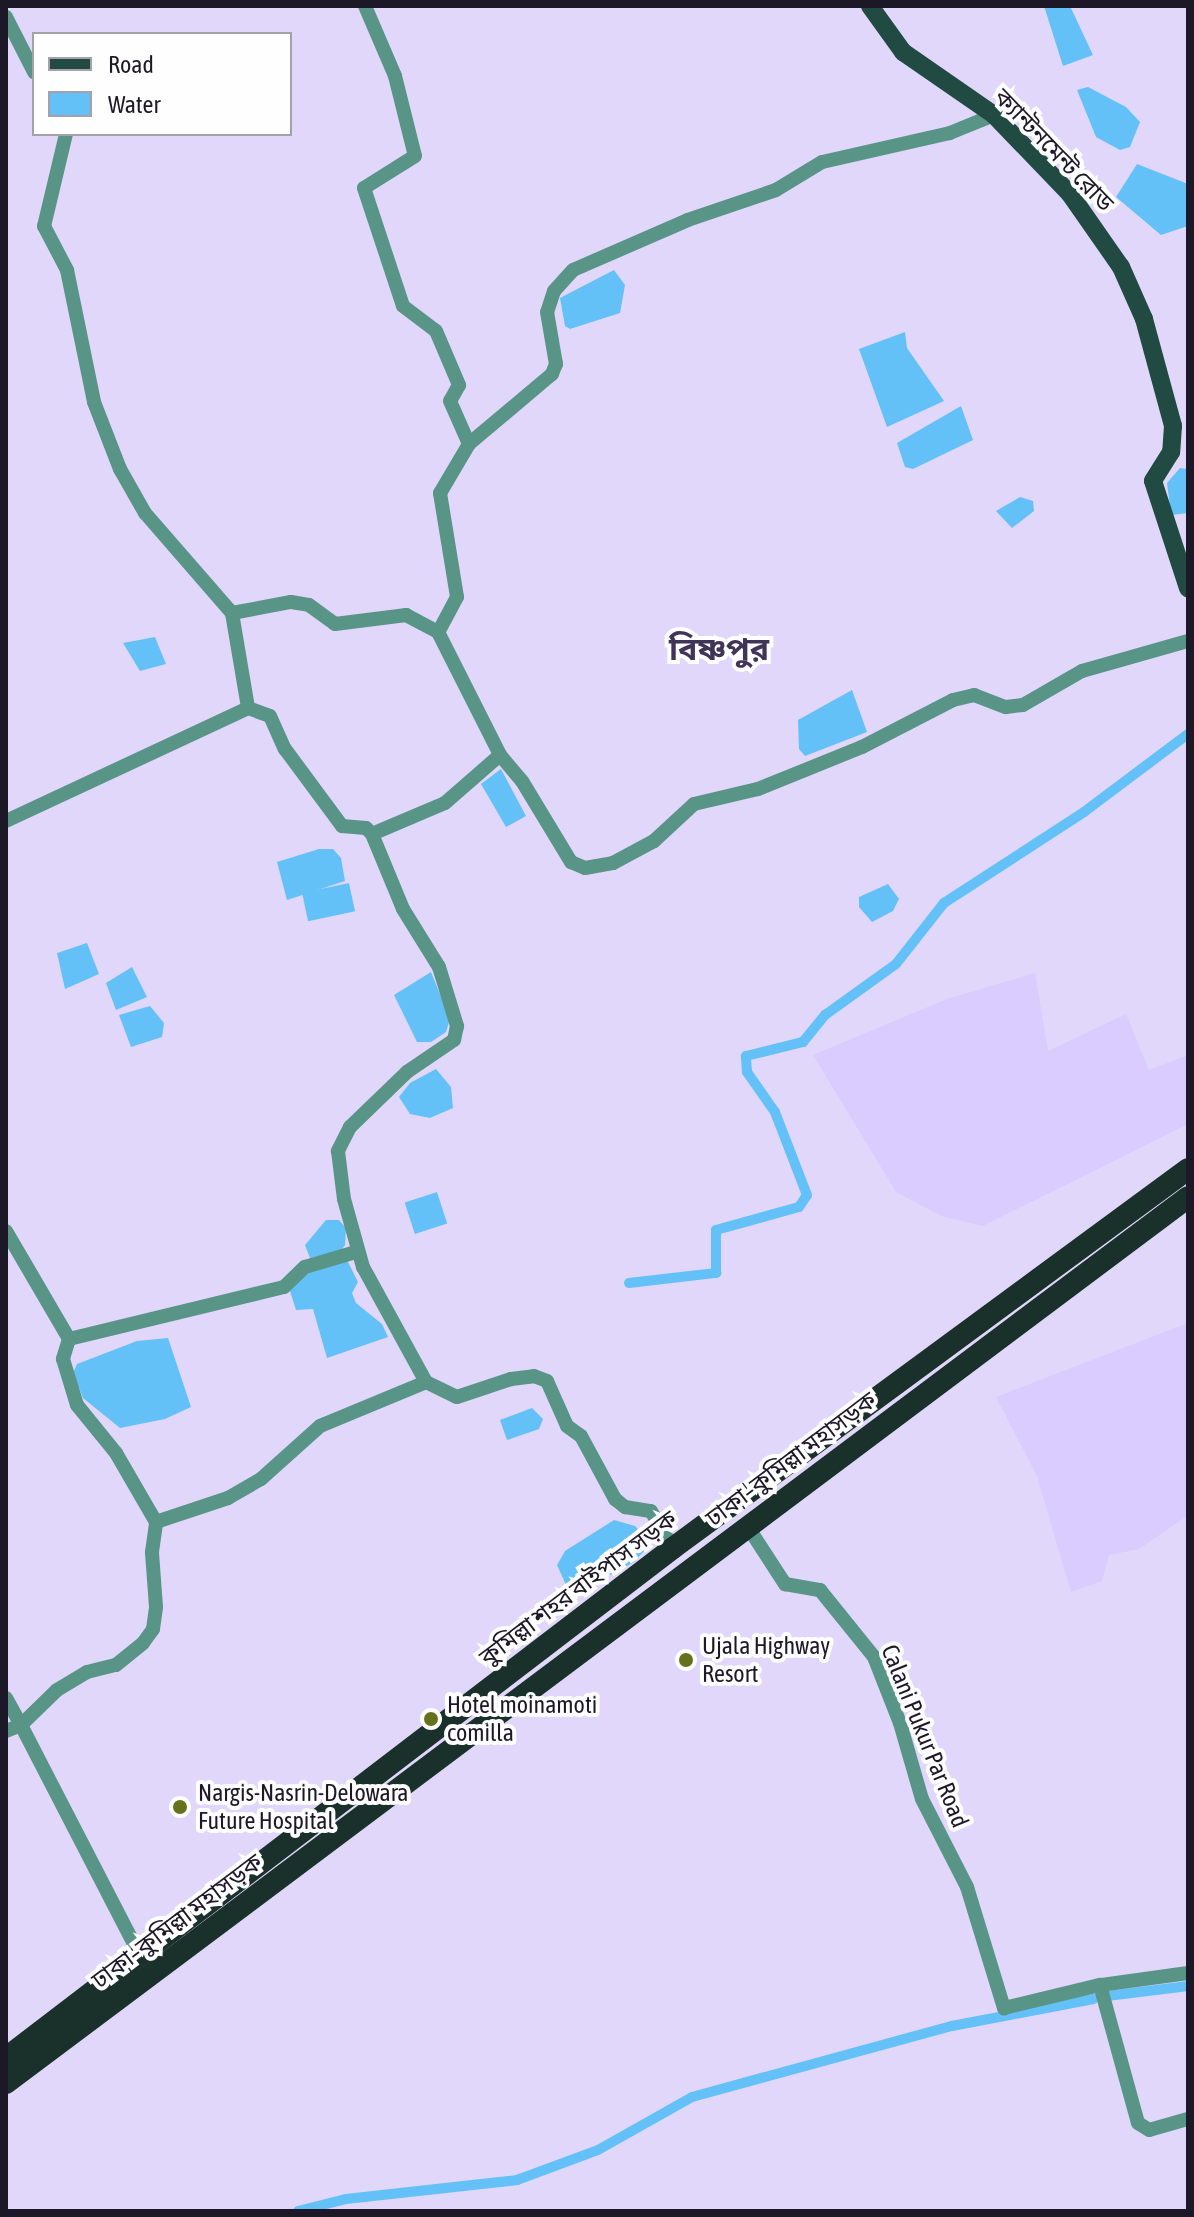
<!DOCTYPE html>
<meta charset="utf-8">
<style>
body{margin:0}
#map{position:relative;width:1194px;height:2217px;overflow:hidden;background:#e0d7fa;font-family:"Asap Condensed","Noto Sans Bengali",sans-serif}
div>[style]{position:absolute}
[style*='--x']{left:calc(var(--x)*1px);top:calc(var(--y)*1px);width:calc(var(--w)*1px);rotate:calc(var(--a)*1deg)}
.built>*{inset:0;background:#daccff}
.water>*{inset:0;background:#64c1f8;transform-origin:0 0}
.canal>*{height:10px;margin:-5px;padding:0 5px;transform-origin:5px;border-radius:5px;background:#64c1f8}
.minor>*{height:14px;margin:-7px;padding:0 7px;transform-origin:7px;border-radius:7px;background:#599587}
.major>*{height:18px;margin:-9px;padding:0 9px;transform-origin:9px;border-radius:9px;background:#214b42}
.highway>*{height:22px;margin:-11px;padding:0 11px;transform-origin:11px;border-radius:11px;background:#1a302b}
.dots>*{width:22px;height:22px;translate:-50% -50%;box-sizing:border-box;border:4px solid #fefefe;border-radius:50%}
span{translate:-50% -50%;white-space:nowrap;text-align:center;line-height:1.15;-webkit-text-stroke:8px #fefefe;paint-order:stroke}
.street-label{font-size:24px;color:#1d1827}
.poi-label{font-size:24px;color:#1d1827}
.left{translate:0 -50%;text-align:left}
.district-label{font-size:32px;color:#403558;font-weight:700}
.frame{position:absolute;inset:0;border:8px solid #1d1827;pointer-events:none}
.legend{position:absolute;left:32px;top:32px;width:260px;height:104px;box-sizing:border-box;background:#fefefe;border:2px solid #a4a2a8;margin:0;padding:10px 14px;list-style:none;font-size:24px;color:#1d1827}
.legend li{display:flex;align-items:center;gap:16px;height:40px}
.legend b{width:40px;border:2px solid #a4a2a8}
</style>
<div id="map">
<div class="built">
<i style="clip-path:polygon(1035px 973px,1048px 1051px,1126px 1014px,1149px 1070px,1188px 1055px,1188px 1124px,983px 1226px,941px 1216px,896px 1192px,813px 1055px,947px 999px)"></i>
<i style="clip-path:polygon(1188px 1323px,1187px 1516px,1139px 1549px,1109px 1555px,1102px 1581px,1071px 1592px,1037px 1476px,996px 1397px)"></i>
</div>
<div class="water">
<i style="clip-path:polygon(1044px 6px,1070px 6px,1093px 55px,1063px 66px)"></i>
<i style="clip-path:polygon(1088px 87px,1126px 107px,1140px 122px,1130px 147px,1120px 150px,1096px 137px,1077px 90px)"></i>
<i style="clip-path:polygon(1137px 164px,1188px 184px,1188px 226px,1161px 235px,1116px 197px)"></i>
<i style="clip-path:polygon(614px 270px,625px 285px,620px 313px,570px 329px,565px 326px,560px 298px)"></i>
<i style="clip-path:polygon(905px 332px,907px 348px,944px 401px,887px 427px,859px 349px)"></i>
<i style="clip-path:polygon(961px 406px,973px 440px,913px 469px,905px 467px,897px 443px)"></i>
<i style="clip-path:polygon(1180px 468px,1188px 469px,1188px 513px,1171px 515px,1167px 483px)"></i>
<i style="clip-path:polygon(1020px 497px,1033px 501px,1034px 511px,1012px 528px,996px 511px)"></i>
<i style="clip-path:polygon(155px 637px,166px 664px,140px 671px,123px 643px)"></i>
<i style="clip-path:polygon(852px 690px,867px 732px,805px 756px,799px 749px,798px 720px)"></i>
<i style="clip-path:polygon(501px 769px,526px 816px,506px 827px,481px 784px)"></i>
<i style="clip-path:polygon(319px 849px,333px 849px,341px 858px,345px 881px,287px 900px,277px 862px)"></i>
<i style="left:349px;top:883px;width:29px;height:48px;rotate:78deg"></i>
<i style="clip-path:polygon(888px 884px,899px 899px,893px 911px,872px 922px,859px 907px,859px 897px)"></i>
<i style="clip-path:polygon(87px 943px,99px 974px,65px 989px,57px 953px)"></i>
<i style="clip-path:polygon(132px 967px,147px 997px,116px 1010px,106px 983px)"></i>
<i style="clip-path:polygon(431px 972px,450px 1019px,446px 1032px,431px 1042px,417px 1042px,394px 995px)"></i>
<i style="clip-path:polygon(150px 1006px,164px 1023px,162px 1037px,131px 1047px,119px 1015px)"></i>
<i style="clip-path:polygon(436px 1069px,451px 1087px,453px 1108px,430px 1118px,410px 1114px,399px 1097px,410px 1083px)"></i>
<i style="left:437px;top:1192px;width:33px;height:34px;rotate:72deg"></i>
<i style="clip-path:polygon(326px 1220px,339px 1220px,346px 1228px,345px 1245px,341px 1251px,310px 1258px,305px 1245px)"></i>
<i style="clip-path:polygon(347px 1260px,358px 1282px,352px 1293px,356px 1303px,382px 1324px,388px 1337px,327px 1358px,313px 1309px,296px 1310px,289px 1288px,317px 1267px)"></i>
<i style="clip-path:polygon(168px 1338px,191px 1407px,165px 1419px,120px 1428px,83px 1398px,73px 1373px,77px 1364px,137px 1341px)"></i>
<i style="clip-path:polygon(532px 1408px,543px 1419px,539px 1429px,507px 1440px,500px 1420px)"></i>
<i style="clip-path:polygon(614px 1520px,635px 1526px,644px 1536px,645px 1550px,634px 1562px,583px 1590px,567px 1587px,557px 1565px,565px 1551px)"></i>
</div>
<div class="canal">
<i style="--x:629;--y:1283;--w:88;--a:-6.6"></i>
<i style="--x:716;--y:1273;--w:43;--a:-90"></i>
<i style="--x:716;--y:1230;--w:86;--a:-15.5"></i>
<i style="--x:799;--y:1207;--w:14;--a:-56"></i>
<i style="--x:807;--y:1195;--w:89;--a:-111.1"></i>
<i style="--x:775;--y:1112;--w:49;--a:-125"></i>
<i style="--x:747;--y:1072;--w:16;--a:-94"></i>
<i style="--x:746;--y:1056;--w:59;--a:-13.8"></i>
<i style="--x:803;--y:1042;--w:35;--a:-51"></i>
<i style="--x:825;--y:1015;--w:87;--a:-35.7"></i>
<i style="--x:896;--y:964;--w:78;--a:-51.8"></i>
<i style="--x:944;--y:903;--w:167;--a:-33"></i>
<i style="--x:1084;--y:812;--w:130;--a:-36.9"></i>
<i style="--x:1107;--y:1996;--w:82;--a:-7"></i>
<i style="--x:298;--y:2211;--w:49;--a:-14"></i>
<i style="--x:346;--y:2199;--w:172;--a:-6.3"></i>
<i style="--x:517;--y:2180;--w:86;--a:-20.3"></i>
<i style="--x:598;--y:2150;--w:108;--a:-29.4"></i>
<i style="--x:692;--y:2097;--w:270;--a:-15.3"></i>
<i style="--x:952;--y:2026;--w:144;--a:-10.8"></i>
</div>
<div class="minor">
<i style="--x:365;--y:6;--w:76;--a:66.8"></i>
<i style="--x:395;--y:76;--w:82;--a:76"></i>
<i style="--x:415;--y:156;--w:60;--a:147.9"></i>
<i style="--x:364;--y:188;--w:124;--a:71.7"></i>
<i style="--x:403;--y:306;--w:41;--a:37.1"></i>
<i style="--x:436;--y:331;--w:59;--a:66.9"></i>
<i style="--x:459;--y:385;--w:18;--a:119"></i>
<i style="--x:450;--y:401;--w:47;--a:66.2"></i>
<i style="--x:6;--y:17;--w:62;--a:63"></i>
<i style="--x:994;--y:115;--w:48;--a:157.8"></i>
<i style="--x:950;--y:133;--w:131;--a:167.2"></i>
<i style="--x:822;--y:162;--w:54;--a:148.7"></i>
<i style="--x:776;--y:190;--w:93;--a:161.2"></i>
<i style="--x:688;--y:220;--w:125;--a:156.5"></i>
<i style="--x:573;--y:270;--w:28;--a:132"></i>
<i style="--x:554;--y:291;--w:22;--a:108"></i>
<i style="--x:547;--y:312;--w:53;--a:80.2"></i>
<i style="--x:556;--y:364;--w:11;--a:112"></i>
<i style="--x:552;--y:374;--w:109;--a:139.9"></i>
<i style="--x:469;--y:444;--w:57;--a:120.6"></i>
<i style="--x:440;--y:493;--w:105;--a:80.7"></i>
<i style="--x:457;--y:597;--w:40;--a:118"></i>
<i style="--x:438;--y:632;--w:138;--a:63.2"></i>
<i style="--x:500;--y:755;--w:34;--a:50"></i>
<i style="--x:522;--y:781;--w:95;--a:58.8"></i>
<i style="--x:571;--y:862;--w:15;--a:23"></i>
<i style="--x:585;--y:868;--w:28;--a:-10"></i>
<i style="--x:613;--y:863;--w:47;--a:-28.2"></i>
<i style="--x:654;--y:841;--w:54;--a:-42.8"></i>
<i style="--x:694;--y:804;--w:66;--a:-13.2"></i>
<i style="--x:758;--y:789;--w:112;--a:-22"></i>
<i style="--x:862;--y:747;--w:102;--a:-27.3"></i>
<i style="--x:953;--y:700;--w:22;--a:-13"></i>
<i style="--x:974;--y:695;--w:34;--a:21"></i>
<i style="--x:1006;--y:707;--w:17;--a:-7"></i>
<i style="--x:1023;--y:705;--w:68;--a:-30"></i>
<i style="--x:1082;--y:671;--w:110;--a:-15.8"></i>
<i style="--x:66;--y:134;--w:95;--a:103.4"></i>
<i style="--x:44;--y:226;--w:50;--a:62.4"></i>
<i style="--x:67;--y:270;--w:135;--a:78.4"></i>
<i style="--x:94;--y:402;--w:72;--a:68.8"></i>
<i style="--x:120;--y:469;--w:51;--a:60.4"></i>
<i style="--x:145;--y:513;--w:133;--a:49"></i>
<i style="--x:232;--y:613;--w:96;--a:80.4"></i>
<i style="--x:232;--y:613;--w:60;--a:-10.6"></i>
<i style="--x:291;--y:602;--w:18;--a:9"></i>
<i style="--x:309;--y:605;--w:32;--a:36"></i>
<i style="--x:335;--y:624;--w:72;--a:-7.2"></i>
<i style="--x:406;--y:615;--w:36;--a:28"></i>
<i style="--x:6;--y:821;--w:267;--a:-25"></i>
<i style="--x:248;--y:708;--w:23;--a:20"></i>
<i style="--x:270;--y:716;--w:36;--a:66"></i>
<i style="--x:285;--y:749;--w:96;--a:53.5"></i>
<i style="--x:342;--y:826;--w:24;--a:5"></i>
<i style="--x:366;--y:828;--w:8;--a:45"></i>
<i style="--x:372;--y:834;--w:81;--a:67.5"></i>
<i style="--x:403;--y:909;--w:68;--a:58.2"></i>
<i style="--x:439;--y:967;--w:62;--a:73"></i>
<i style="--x:457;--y:1026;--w:14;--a:102"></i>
<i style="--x:454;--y:1040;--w:57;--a:145.8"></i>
<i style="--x:407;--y:1072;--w:79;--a:136"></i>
<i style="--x:350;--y:1127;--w:27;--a:117"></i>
<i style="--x:338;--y:1151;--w:48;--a:82.9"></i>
<i style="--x:344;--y:1199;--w:71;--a:74.4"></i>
<i style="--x:363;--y:1267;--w:131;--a:61.3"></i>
<i style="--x:426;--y:1382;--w:34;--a:26"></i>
<i style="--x:457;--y:1397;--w:57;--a:-18.4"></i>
<i style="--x:511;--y:1379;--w:23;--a:-7"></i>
<i style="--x:534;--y:1376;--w:14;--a:21"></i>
<i style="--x:547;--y:1381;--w:49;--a:66"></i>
<i style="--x:567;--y:1426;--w:17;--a:36"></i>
<i style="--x:581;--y:1436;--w:72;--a:61.6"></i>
<i style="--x:615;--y:1499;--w:13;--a:39"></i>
<i style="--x:625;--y:1507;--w:26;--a:9"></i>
<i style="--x:651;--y:1511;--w:43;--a:59.3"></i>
<i style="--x:372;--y:834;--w:79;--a:-23"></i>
<i style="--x:445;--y:803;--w:73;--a:-41.1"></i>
<i style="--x:6;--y:1231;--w:125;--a:59.7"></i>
<i style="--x:69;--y:1339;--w:21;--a:107"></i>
<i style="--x:63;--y:1359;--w:48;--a:73.1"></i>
<i style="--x:77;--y:1405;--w:62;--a:50.9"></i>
<i style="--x:116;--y:1453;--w:80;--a:59.9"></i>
<i style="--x:69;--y:1339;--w:221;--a:-13.6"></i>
<i style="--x:284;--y:1287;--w:29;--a:-44"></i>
<i style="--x:305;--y:1267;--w:53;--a:-16.4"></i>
<i style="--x:746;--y:1524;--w:72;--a:57"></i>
<i style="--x:785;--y:1584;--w:36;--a:10"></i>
<i style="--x:820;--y:1590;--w:86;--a:51.1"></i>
<i style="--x:874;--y:1657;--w:71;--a:68.5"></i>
<i style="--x:900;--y:1723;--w:79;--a:73.9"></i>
<i style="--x:922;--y:1799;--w:99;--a:62.9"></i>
<i style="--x:967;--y:1887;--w:127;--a:73"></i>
<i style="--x:1004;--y:2008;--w:99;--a:-13.5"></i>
<i style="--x:6;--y:1698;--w:31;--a:61"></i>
<i style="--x:21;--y:1725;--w:50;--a:-44.2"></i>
<i style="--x:57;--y:1690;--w:35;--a:-31"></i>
<i style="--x:87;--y:1672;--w:30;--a:-14"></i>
<i style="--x:116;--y:1665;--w:35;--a:-39"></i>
<i style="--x:143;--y:1643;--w:17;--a:-54"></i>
<i style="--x:153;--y:1629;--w:22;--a:-82"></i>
<i style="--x:156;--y:1607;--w:55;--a:-94.2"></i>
<i style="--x:152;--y:1552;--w:30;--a:-82"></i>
<i style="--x:156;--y:1522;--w:76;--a:-18.4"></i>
<i style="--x:228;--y:1498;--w:38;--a:-30"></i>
<i style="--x:261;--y:1479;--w:79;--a:-41.9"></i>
<i style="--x:320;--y:1426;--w:115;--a:-22.5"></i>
<i style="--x:6;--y:1731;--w:16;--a:-22"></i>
<i style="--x:21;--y:1725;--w:258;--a:62.7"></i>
<i style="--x:1188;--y:1973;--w:89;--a:172.2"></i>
<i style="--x:1100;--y:1985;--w:143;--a:74.6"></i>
<i style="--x:1138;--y:2123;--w:13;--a:32"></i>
<i style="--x:1149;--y:2130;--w:41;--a:-15.8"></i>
</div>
<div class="major">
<i style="--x:870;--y:6;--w:57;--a:54.3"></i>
<i style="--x:903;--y:52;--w:111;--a:34.7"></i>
<i style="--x:994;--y:115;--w:110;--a:46.1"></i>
<i style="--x:1070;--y:194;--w:89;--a:55.1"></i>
<i style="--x:1121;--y:267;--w:57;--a:66.1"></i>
<i style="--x:1144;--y:319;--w:111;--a:74.8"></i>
<i style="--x:1173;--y:426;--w:26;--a:94"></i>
<i style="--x:1171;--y:452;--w:34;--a:122"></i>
<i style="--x:1153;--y:481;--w:113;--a:71.9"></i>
</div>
<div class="highway">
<i style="--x:6;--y:2058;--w:840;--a:-37.4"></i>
<i style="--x:673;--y:1548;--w:639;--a:-36.35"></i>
<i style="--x:6;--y:2083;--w:1477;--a:-36.85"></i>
</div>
<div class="dots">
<i style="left:686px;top:1660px;background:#65711b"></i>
<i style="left:431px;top:1719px;background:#65711b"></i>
<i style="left:180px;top:1807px;background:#65711b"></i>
</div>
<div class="street-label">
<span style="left:1054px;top:150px;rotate:46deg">ক্যান্টনমেন্ট রোড</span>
<span style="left:791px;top:1459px;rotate:-37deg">ঢাকা–কুমিল্লা মহাসড়ক</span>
<span style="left:578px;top:1588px;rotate:-37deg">কুমিল্লা শহর বাইপাস সড়ক</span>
<span style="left:925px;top:1736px;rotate:68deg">Calani Pukur Par Road</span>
<span style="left:177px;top:1921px;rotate:-37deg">ঢাকা–কুমিল্লা মহাসড়ক</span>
</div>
<div class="poi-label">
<span class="left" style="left:702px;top:1660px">Ujala Highway<br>Resort</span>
<span class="left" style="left:447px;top:1719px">Hotel moinamoti<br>comilla</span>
<span class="left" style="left:198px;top:1807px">Nargis-Nasrin-Delowara<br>Future Hospital</span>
</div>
<div class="district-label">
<span style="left:719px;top:649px">বিষ্ণপুর</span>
</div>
<div class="frame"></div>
<ul class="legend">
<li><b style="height:10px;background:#214b42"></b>Road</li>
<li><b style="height:22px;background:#64c1f8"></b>Water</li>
</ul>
</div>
